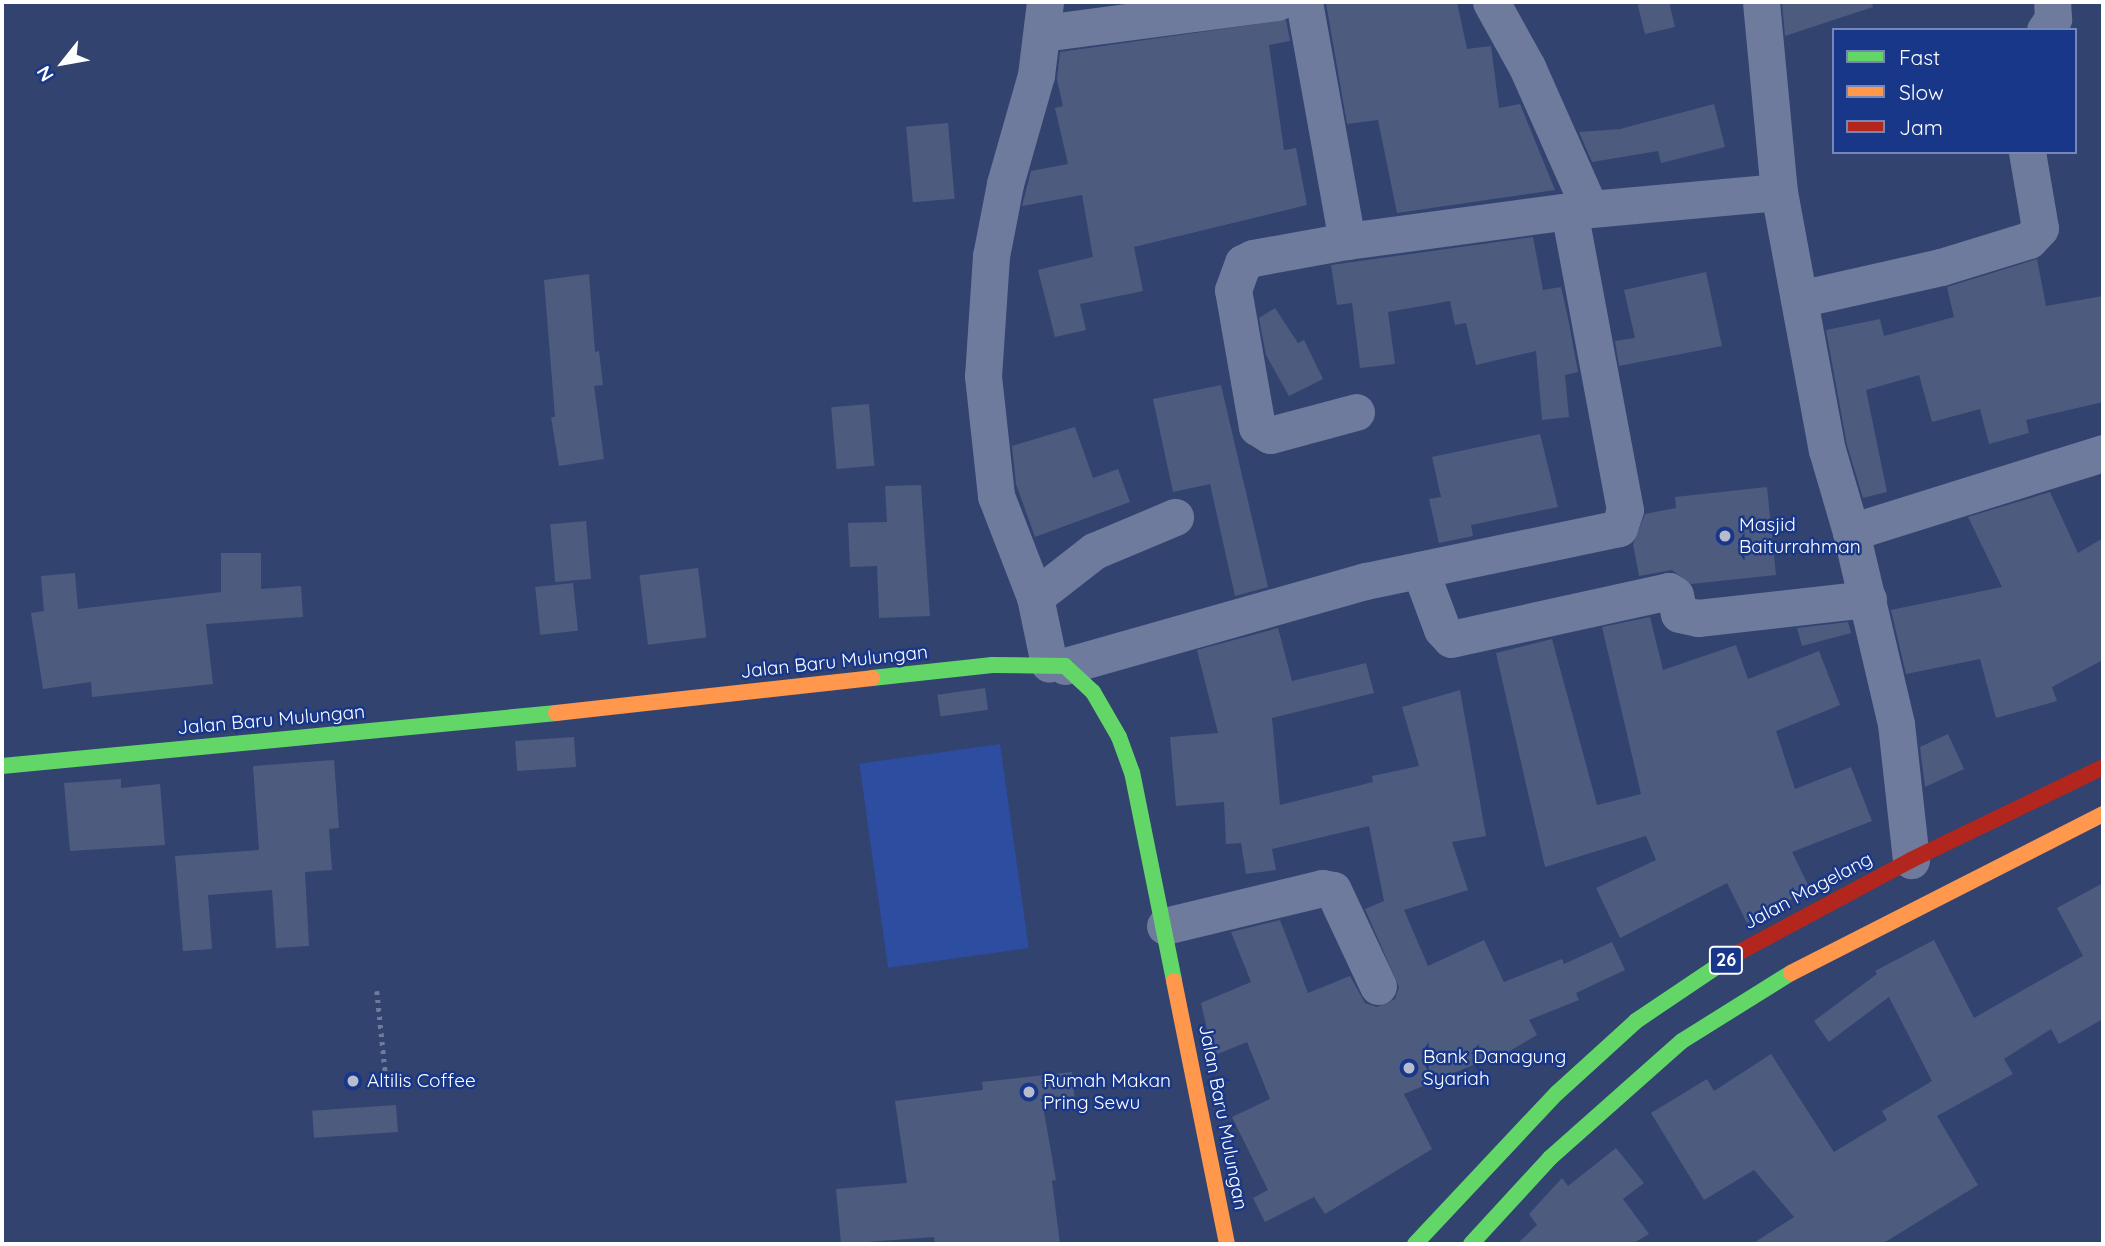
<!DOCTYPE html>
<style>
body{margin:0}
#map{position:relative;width:2105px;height:1246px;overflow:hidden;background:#324370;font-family:Quicksand,sans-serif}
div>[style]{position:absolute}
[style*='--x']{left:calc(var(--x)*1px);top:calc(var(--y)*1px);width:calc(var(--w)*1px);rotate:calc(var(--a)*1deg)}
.green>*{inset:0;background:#2d4da0;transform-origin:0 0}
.building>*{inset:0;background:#4d5b7f;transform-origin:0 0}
.path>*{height:4.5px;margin-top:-2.25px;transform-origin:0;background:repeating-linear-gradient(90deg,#6e7b9d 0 3.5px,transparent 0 8.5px)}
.street>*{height:37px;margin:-18.5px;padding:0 18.5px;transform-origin:18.5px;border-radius:18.5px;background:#6e7b9d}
.fast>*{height:16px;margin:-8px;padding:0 8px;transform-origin:8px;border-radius:8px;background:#63d668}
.slow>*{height:16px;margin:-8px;padding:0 8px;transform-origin:8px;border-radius:8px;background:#ff974d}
.jam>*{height:16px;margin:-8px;padding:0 8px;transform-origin:8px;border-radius:8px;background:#b3261e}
.dots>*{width:19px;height:19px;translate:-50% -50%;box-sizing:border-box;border:4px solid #193789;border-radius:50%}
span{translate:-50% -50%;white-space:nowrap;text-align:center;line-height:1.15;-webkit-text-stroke:5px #193789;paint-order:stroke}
.shield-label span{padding:2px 5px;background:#193789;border:2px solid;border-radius:5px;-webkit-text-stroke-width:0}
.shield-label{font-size:18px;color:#fff;font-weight:700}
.poi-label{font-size:19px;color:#fff}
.left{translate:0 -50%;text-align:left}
.street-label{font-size:19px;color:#fff}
.frame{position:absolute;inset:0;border:4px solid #fff;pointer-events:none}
.legend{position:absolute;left:1832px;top:28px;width:245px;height:126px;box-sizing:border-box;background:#193789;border:2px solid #7587b8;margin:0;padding:9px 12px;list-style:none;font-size:21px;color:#fff}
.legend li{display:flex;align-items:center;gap:14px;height:35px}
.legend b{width:35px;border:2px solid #7587b8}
.north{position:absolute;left:28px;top:28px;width:70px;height:70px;-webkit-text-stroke:5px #193789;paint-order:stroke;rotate:239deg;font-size:19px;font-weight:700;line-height:28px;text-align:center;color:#fff}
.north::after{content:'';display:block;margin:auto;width:24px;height:32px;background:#fff;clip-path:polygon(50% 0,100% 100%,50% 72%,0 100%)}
</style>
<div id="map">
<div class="green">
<i style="left:1000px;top:744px;width:206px;height:142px;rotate:82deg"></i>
</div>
<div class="building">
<i style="clip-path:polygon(1457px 2px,1467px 49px,1491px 46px,1499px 108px,1520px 104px,1555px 190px,1397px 213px,1378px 120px,1347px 124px,1326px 3px)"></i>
<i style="clip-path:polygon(1637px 2px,1669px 2px,1675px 27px,1645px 34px)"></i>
<i style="clip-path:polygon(1782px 2px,1872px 2px,1873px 7px,1785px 36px)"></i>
<i style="clip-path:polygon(1286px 20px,1290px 41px,1269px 45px,1284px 150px,1296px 148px,1307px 205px,1134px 247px,1143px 291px,1080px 304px,1086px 330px,1055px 337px,1038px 270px,1093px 257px,1082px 195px,1022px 206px,1031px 171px,1068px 164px,1055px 108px,1063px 106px,1057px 79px,1060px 52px)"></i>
<i style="clip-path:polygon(1714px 104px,1725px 147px,1661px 163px,1658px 151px,1592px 162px,1579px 132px,1620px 129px)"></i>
<i style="left:948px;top:123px;width:76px;height:42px;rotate:85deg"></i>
<i style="clip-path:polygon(1533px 237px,1543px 290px,1561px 287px,1568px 318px,1578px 372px,1565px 375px,1569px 417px,1542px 420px,1536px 351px,1476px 365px,1466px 323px,1455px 325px,1450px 301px,1388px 312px,1395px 364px,1360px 368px,1352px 303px,1337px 305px,1331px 265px)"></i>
<i style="clip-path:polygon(2037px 259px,2046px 306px,2103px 296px,2103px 402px,2026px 420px,2029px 433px,1989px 444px,1980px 409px,1932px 422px,1919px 375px,1866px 390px,1887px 492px,1863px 498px,1847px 445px,1826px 330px,1880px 319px,1884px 336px,1954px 317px,1947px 287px)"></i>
<i style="clip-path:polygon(1706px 272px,1722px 346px,1619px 366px,1615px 341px,1635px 338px,1624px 290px)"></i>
<i style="clip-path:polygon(589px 274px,595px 352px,599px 351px,603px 385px,594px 386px,604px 459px,559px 466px,551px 417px,555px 417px,544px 280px)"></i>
<i style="clip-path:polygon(1275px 308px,1298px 343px,1304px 340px,1323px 379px,1289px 396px,1266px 355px,1259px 318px)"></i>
<i style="clip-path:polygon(1221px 385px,1268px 587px,1235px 596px,1210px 484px,1173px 492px,1153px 399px)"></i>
<i style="left:869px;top:404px;width:62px;height:38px;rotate:85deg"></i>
<i style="clip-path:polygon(1075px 427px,1093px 478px,1118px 469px,1130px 502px,1035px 537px,1016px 484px,1012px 446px)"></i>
<i style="clip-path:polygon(1540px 434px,1558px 507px,1471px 525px,1473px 536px,1439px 543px,1429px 499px,1441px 497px,1432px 457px)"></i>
<i style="clip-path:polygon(921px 485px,930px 616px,879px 618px,877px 566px,850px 567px,848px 523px,887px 522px,885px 486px)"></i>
<i style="clip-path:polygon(1767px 487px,1776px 575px,1691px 584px,1672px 570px,1639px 576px,1633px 544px,1645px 514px,1676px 508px,1675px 497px)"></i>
<i style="clip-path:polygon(2050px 492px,2078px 553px,2103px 538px,2103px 660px,2052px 687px,2057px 701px,1996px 718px,1980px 659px,1906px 674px,1891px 610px,2002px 587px,1968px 517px)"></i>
<i style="left:586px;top:521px;width:58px;height:36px;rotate:85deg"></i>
<i style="clip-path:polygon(221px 553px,261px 553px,261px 589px,301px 586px,303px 617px,206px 624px,213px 684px,92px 697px,91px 682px,43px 689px,31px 613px,44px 611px,41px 576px,75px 573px,78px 609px,221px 592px)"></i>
<i style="left:698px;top:568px;width:70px;height:59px;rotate:83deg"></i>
<i style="left:573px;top:583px;width:48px;height:38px;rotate:84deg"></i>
<i style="clip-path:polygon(1650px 617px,1663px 670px,1736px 645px,1748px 679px,1819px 651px,1840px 705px,1776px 731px,1795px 789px,1851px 767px,1872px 821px,1792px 852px,1810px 889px,1747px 923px,1727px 883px,1620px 938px,1596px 888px,1656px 860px,1646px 836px,1545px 867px,1496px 653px,1552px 639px,1597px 805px,1641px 794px,1602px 627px)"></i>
<i style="clip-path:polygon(1848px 622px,1851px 633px,1802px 646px,1797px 628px)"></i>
<i style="clip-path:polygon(1278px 628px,1292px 681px,1366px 663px,1374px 693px,1272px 718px,1280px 805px,1373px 782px,1372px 776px,1419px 766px,1402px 707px,1460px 690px,1486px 836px,1452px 842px,1468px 890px,1404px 910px,1428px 966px,1484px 940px,1504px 982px,1562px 959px,1564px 964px,1612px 942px,1625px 970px,1576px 993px,1579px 1000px,1529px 1020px,1537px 1035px,1489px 1063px,1487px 1059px,1404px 1094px,1432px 1149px,1325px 1214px,1314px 1197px,1265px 1222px,1253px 1198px,1268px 1190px,1232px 1117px,1270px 1099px,1247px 1042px,1213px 1056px,1201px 1003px,1251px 982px,1231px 932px,1280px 920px,1308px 993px,1350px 976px,1365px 1003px,1377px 1007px,1395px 999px,1399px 987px,1365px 909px,1384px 901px,1369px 826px,1272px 849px,1276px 870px,1246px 874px,1241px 843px,1226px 844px,1224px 802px,1176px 806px,1170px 737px,1218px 733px,1197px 650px)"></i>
<i style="left:985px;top:688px;width:22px;height:48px;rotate:82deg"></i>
<i style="clip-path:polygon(1948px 734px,1964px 769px,1925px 787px,1920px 747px)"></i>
<i style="left:574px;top:737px;width:30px;height:59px;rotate:86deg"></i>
<i style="clip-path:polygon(334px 760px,339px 828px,329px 829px,332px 870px,305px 872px,309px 946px,276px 948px,272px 890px,208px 895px,212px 949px,183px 951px,175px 856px,259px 850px,253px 766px)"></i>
<i style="clip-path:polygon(121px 779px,121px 788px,160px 784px,165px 845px,70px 851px,64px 783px)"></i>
<i style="clip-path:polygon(2103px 883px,2103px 1019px,2059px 1044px,2051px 1029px,2004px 1059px,2013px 1074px,1937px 1116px,1978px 1185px,1882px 1244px,1752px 1244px,1794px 1217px,1754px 1170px,1704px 1200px,1651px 1113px,1707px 1079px,1714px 1091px,1771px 1054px,1834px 1152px,1887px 1120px,1882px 1111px,1932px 1081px,1889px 997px,1829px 1042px,1814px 1021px,1877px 974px,1875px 971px,1934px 940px,1974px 1018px,2083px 956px,2057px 908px)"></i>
<i style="clip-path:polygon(1072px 1072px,1075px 1103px,1043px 1106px,1056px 1180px,1052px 1181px,1060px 1244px,935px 1244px,934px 1237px,841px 1244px,836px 1189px,907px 1183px,895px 1101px,983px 1090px,982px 1082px)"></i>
<i style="left:396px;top:1105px;width:27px;height:84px;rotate:86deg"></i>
<i style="clip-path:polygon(1616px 1148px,1644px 1183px,1623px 1199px,1649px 1234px,1632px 1244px,1517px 1244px,1537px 1225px,1529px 1214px,1562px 1178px,1568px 1186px)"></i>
</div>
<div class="path">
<i style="--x:377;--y:991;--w:97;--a:84.1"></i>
</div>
<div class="street">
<i style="--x:1045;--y:2;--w:74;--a:97"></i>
<i style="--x:1036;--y:75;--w:113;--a:105.9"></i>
<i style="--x:1005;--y:184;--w:73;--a:101"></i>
<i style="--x:991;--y:256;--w:120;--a:93.8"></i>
<i style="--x:983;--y:376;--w:121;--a:83.8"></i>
<i style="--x:996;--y:496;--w:108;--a:68.9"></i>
<i style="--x:1035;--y:597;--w:68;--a:78.2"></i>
<i style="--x:1304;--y:2;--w:243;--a:79.8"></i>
<i style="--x:1491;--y:2;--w:74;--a:61"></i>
<i style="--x:1527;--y:67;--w:155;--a:66.1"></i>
<i style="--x:1761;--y:2;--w:191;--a:84.6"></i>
<i style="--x:1779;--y:192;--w:262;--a:79.5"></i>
<i style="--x:1827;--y:450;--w:85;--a:73.7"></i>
<i style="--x:1851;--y:532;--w:197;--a:76.8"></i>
<i style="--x:1896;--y:724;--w:137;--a:83.7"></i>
<i style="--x:2045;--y:30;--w:14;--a:-54"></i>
<i style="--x:2053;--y:19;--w:17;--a:-93"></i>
<i style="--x:1043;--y:33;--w:236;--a:-7.5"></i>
<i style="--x:1799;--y:299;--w:146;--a:-12.7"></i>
<i style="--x:1941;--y:267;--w:92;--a:-17.1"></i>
<i style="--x:2029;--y:240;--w:16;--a:-47"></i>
<i style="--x:2040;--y:228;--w:77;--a:-99.7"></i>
<i style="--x:1356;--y:412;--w:89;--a:165"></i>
<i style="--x:1270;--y:435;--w:15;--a:-148"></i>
<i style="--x:1257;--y:427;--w:139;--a:-99.9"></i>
<i style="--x:1233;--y:290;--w:29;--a:-70"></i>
<i style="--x:1243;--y:263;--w:11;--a:-27"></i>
<i style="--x:1253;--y:258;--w:96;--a:-10.3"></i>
<i style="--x:1347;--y:241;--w:224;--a:-7.7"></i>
<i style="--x:1569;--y:211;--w:211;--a:-5.2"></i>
<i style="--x:1851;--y:532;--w:264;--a:-17.4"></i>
<i style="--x:1420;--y:570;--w:63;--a:69.6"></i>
<i style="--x:1442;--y:629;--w:13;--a:48"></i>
<i style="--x:1451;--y:639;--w:223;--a:-12.4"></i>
<i style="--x:1669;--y:591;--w:7;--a:34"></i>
<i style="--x:1675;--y:595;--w:19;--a:78"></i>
<i style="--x:1679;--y:614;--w:19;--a:12"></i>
<i style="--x:1698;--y:618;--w:171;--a:-6.4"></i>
<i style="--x:1035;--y:597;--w:75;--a:-37.9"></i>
<i style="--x:1094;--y:551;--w:88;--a:-22.8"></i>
<i style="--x:1065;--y:666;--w:313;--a:-15.8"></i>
<i style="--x:1366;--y:581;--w:258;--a:-11.8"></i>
<i style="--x:1619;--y:528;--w:19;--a:-72"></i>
<i style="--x:1625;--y:510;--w:304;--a:-100.6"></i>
<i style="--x:1165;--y:926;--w:162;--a:-13.6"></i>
<i style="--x:1322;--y:888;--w:11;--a:10"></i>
<i style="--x:1333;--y:890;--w:106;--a:64.9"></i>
</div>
<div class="fast">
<i style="--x:872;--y:678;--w:121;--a:-6.2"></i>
<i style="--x:992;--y:665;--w:73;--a:0.8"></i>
<i style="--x:1065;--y:666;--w:38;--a:43"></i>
<i style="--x:1093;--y:692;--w:52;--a:60"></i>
<i style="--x:1119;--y:737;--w:37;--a:70"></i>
<i style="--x:1132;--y:772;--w:213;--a:78.6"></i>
<i style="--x:2;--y:766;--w:557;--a:-5.46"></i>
<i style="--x:1415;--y:1244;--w:207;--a:-46.8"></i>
<i style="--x:1557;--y:1093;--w:107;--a:-42.3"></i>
<i style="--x:1636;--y:1021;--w:118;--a:-34"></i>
<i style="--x:1471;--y:1244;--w:117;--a:-47.4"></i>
<i style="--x:1550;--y:1158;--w:176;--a:-41.6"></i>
<i style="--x:1682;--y:1041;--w:128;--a:-32"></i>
</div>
<div class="slow">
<i style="--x:556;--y:713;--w:318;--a:-6.3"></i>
<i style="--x:1791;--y:973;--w:350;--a:-27"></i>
<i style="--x:1174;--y:981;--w:268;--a:78.6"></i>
</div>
<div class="jam">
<i style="--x:1734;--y:955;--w:201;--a:-28.2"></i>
<i style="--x:1911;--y:860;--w:213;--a:-25.8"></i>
</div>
<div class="dots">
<i style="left:1725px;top:536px;background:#b7bdcd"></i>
<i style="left:1409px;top:1068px;background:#b7bdcd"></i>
<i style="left:353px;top:1081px;background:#b7bdcd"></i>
<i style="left:1029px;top:1092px;background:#b7bdcd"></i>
</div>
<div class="shield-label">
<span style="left:1726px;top:960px">26</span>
</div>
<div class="poi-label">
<span class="left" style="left:1739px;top:536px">Masjid<br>Baiturrahman</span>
<span class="left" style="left:1423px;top:1068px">Bank Danagung<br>Syariah</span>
<span class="left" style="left:367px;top:1081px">Altilis Coffee</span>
<span class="left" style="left:1043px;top:1092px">Rumah Makan<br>Pring Sewu</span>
</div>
<div class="street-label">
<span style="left:834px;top:662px;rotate:-6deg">Jalan Baru Mulungan</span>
<span style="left:271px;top:720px;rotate:-5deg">Jalan Baru Mulungan</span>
<span style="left:1808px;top:891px;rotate:-28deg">Jalan Magelang</span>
<span style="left:1223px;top:1117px;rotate:79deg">Jalan Baru Mulungan</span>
</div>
<div class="frame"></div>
<ul class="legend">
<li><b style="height:9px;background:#63d668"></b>Fast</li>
<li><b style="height:9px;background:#ff974d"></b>Slow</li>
<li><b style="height:9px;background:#b3261e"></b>Jam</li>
</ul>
<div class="north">N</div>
</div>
